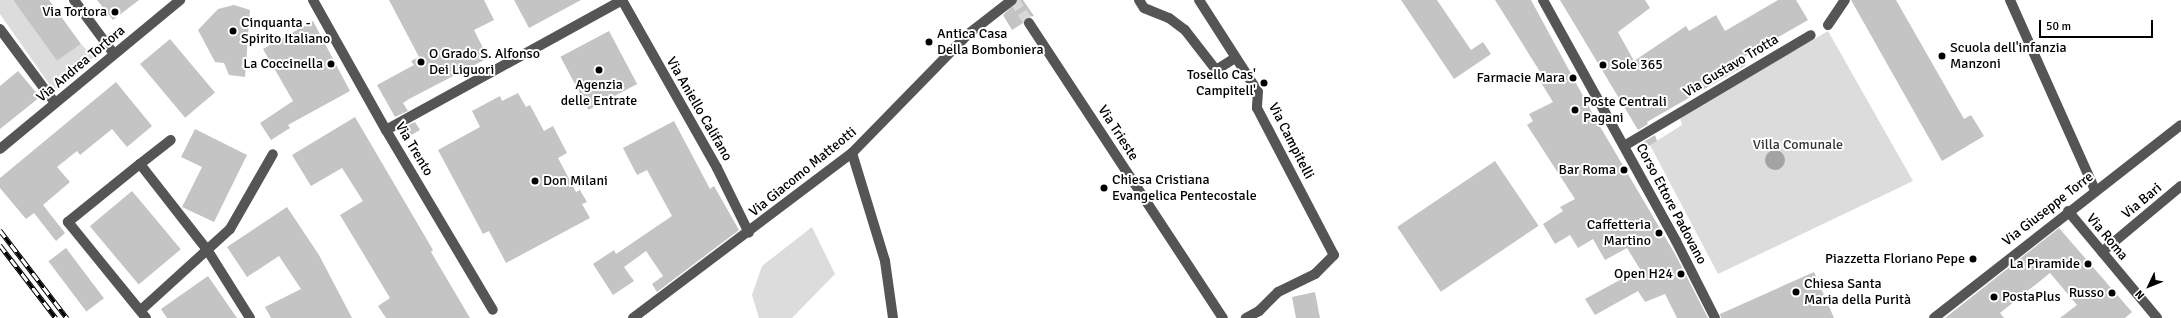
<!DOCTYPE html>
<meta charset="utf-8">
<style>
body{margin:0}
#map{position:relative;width:2181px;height:318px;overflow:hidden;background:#fff;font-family:Signika,sans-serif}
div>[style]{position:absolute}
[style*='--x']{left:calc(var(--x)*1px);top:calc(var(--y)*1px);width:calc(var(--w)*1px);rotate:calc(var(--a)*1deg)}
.green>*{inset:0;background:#dcdcdc}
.water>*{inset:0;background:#a3a3a3}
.round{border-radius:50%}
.building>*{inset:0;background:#c4c4c4;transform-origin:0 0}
.minor-tunnel>*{height:10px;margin-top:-5px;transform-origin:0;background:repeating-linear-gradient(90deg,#d9d9d9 0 10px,transparent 0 15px)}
.minor>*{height:10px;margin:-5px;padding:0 5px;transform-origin:5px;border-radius:5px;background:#555}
.rail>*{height:4.5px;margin-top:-2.25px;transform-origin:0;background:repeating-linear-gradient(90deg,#fff 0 9px,#000 0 18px);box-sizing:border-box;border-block:1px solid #000}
.dots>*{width:11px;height:11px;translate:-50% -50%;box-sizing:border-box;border:2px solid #fff;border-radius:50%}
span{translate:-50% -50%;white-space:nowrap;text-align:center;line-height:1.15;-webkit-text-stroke:4px #fff;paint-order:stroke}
.poi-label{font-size:14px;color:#000}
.right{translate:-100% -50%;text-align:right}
.left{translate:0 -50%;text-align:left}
.street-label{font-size:14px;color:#000}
.park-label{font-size:14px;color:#333}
.north{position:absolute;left:2129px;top:266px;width:40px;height:40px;-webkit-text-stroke:3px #fff;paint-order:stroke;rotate:227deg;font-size:11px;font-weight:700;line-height:16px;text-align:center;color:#000}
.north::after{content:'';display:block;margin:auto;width:14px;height:18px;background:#000;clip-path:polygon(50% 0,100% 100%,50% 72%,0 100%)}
.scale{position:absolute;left:2039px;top:20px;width:114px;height:18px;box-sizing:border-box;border:2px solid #000;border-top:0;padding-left:5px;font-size:12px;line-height:14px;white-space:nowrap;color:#000;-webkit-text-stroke:3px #fff;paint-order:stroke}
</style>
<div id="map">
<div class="green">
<i style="clip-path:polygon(0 0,13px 0,57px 61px,81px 44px,94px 57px,54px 91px,0 14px)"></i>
<i style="clip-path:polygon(1828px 31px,1913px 181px,1718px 274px,1650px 145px,1682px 125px,1680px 118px)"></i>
<i style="clip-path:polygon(812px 227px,835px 274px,792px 318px,759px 318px,752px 295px,762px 266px)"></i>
</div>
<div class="water">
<i class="round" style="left:1765px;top:150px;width:20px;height:20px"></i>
</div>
<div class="building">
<i style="clip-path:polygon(13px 0,49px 0,81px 44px,57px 61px)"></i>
<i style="clip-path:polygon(97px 0,139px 0,113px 20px)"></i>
<i style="clip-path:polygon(389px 0,484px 0,494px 20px,474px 30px,488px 58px,409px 99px,403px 103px,408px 111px,395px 117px,377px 85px,414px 65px,411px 61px,419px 57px)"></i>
<i style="clip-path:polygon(514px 0,581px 0,529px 28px)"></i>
<i style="clip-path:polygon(1018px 0,1023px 0,1034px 16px,1026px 17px,1023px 23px,1012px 30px,1003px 15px)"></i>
<i style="clip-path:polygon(1401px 0,1437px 0,1471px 50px,1483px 42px,1491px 54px,1454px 79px)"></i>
<i style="clip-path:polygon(1495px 0,1531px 0,1595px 118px,1675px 254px,1708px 318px,1677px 318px,1665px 294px,1645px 302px,1638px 291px,1595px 315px,1585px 299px,1640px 269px,1627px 248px,1605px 260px,1593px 239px,1578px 248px,1570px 235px,1555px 244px,1543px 224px,1563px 211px,1560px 207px,1575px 199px,1527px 125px,1533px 121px,1529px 114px,1553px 102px,1540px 81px,1544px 78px)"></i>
<i style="clip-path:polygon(1560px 0,1645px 0,1650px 8px,1618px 32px,1634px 61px,1686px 26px,1689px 31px,1716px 15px,1725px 31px,1778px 0,1796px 0,1808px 20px,1742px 58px,1746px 65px,1647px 122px,1648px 124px,1638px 130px)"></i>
<i style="clip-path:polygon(1851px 0,1896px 0,1964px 119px,1971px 115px,1984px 136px,1942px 161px)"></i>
<i style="clip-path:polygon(234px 5px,250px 10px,245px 77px,229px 75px,224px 63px,215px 62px,198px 30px,218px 9px)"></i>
<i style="clip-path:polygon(313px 21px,350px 91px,288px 125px,290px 128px,271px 140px,260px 123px,293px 101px,263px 49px)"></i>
<i style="left:609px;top:31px;width:60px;height:55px;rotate:62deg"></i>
<i style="left:170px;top:39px;width:70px;height:39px;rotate:50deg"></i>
<i style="clip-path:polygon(18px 71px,40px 97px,0 129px,0 86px)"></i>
<i style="clip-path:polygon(116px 82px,152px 126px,127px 147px,112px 129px,80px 155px,77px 151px,57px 167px,70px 182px,43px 205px,65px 233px,56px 241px,34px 213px,26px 219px,0 188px,0 178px)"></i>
<i style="clip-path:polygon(518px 93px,526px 107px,530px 105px,544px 131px,553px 126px,567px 153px,558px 158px,576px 192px,580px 190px,587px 202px,582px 204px,590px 218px,506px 263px,489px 231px,483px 234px,438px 150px,480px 127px,472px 111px,500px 96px,502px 101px)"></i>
<i style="clip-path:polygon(355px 117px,433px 250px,431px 252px,470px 318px,386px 318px,378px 306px,390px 298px,340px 215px,363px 201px,342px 168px,311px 186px,292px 155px)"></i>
<i style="clip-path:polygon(674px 121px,710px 189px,714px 186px,739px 230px,657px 292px,652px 284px,663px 276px,646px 251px,624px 267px,634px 281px,613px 295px,593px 264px,614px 250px,616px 254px,672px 216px,647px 170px,637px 175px,623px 148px)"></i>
<i style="clip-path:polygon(415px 122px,420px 130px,408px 137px,402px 128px)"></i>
<i style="clip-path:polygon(195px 129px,247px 155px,214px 222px,182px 207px,202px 167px,181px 157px)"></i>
<i style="clip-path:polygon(1655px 135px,1657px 141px,1644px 149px,1642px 143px)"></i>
<i style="left:1495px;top:161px;width:78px;height:118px;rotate:56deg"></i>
<i style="left:132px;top:191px;width:76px;height:55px;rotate:50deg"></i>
<i style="clip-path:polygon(287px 207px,319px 255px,352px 318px,271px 318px,265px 307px,301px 289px,279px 256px,247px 277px,227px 247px)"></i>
<i style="clip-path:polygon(2059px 228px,2132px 312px,2125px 318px,2060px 318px,2077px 305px,2050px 273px,2000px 313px,2004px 318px,1945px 318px)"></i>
<i style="left:66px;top:248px;width:63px;height:22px;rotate:53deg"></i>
<i style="clip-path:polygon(1814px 272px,1834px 318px,1721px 318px,1720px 314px)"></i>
<i style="clip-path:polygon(208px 276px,237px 318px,167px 318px,161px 309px)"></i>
<i style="clip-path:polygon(1315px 292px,1320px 318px,1296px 318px,1292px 297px)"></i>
</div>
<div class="minor-tunnel">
<i style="--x:1014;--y:0;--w:27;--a:57"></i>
</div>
<div class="minor">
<i style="--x:74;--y:0;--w:67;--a:53.5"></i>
<i style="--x:313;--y:0;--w:149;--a:60.7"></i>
<i style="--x:386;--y:130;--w:209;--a:59.3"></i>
<i style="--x:622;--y:0;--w:193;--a:60.5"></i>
<i style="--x:717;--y:168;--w:72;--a:63.8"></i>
<i style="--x:1139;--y:0;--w:9;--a:58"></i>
<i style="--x:1144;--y:8;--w:27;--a:22"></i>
<i style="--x:1169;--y:18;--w:20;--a:37"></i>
<i style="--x:1185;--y:30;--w:51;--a:52.2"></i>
<i style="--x:1216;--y:70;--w:22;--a:-32"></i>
<i style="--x:1199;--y:0;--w:109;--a:57.3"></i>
<i style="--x:1258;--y:92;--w:16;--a:94"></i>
<i style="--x:1257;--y:108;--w:166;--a:62.4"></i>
<i style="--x:1334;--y:255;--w:27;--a:135"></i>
<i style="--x:1315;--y:274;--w:41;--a:154.1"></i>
<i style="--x:1278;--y:292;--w:27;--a:135"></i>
<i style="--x:1259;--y:311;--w:15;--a:152"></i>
<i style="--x:1543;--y:0;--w:275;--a:61.1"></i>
<i style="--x:1676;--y:241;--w:86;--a:63.1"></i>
<i style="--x:2010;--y:0;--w:208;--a:65.9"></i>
<i style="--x:1029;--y:23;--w:353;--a:56.7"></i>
<i style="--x:1828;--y:25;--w:30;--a:-56"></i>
<i style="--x:0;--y:29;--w:92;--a:53.4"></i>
<i style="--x:386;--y:130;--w:269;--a:-28.8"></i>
<i style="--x:1624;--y:146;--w:217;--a:-30.7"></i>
<i style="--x:0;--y:149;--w:234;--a:-39.6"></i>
<i style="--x:852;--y:153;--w:113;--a:73"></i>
<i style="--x:885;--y:261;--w:58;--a:82"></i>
<i style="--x:140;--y:164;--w:39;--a:-38"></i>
<i style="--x:2068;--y:211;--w:139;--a:50.2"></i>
<i style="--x:2102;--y:252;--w:103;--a:-39.9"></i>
<i style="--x:141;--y:310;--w:120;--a:-42.3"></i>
<i style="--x:230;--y:229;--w:86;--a:-60.2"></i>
<i style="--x:146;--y:318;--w:124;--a:-129.1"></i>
<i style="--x:68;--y:222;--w:92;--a:-38.9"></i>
<i style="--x:140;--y:164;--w:110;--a:52"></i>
<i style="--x:208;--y:251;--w:79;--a:57.9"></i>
<i style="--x:633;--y:318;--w:274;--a:-37"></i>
<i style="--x:852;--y:153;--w:165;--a:-45.7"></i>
<i style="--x:967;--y:35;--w:57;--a:-37.9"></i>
<i style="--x:1934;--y:318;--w:313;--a:-38"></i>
</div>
<div class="rail">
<i style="--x:0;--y:230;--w:111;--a:52.7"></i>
<i style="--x:0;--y:245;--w:92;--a:52.5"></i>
</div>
<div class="dots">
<i style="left:115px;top:12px;background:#000"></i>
<i style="left:233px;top:31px;background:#000"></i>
<i style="left:929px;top:42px;background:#000"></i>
<i style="left:1942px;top:56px;background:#000"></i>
<i style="left:421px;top:62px;background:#000"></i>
<i style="left:331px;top:64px;background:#000"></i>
<i style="left:1603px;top:65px;background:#000"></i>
<i style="left:599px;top:70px;background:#000"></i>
<i style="left:1573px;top:78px;background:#000"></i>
<i style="left:1264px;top:83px;background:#000"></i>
<i style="left:1575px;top:110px;background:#000"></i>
<i style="left:1624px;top:170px;background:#000"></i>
<i style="left:535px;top:181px;background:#000"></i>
<i style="left:1104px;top:188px;background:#000"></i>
<i style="left:1659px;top:233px;background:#000"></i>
<i style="left:1973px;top:259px;background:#000"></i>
<i style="left:2088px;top:264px;background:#000"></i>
<i style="left:1681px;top:274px;background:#000"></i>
<i style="left:1796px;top:292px;background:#000"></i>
<i style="left:2112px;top:293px;background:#000"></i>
<i style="left:1994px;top:297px;background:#000"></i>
</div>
<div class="poi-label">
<span class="right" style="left:107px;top:12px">Via Tortora</span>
<span class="left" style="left:241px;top:31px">Cinquanta -<br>Spirito Italiano</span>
<span class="left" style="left:937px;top:42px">Antica Casa<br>Della Bomboniera</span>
<span class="left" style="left:1950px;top:56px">Scuola dell'infanzia<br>Manzoni</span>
<span class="left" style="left:429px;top:62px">O Grado S. Alfonso<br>Dei Liguori</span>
<span class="right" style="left:323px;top:64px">La Coccinella</span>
<span class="left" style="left:1611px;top:65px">Sole 365</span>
<span class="right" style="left:1256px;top:83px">Tosello Cas'<br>Campitell'</span>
<span class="right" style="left:1565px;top:78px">Farmacie Mara</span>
<span style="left:599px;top:93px">Agenzia<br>delle Entrate</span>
<span class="left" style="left:1583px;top:110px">Poste Centrali<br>Pagani</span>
<span class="right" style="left:1616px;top:170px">Bar Roma</span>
<span class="left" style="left:1112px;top:188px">Chiesa Cristiana<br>Evangelica Pentecostale</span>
<span class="left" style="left:543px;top:181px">Don Milani</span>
<span class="right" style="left:1651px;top:233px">Caffetteria<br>Martino</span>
<span class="right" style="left:1965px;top:259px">Piazzetta Floriano Pepe</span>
<span class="right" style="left:2080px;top:264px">La Piramide</span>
<span class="right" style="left:1673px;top:274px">Open H24</span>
<span class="left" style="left:1804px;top:292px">Chiesa Santa<br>Maria della Purità</span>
<span class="right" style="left:2104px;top:293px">Russo</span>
<span class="left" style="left:2002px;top:297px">PostaPlus</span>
</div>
<div class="street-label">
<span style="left:81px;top:64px;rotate:-40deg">Via Andrea Tortora</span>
<span style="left:1731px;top:66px;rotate:-31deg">Via Gustavo Trotta</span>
<span style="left:699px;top:109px;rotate:60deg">Via Aniello Califano</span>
<span style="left:1118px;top:133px;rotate:57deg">Via Trieste</span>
<span style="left:1291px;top:141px;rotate:63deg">Via Campitelli</span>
<span style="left:414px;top:149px;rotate:59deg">Via Trento</span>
<span style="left:803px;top:172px;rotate:-39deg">Via Giacomo Matteotti</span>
<span style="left:2142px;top:201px;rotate:-40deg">Via Bari</span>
<span style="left:1671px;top:204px;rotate:62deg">Corso Ettore Padovano</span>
<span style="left:2048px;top:209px;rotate:-38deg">Via Giuseppe Torre</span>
<span style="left:2107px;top:237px;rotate:50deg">Via Roma</span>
</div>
<div class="park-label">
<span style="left:1798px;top:145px">Villa Comunale</span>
</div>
<div class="north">N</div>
<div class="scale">50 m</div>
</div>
